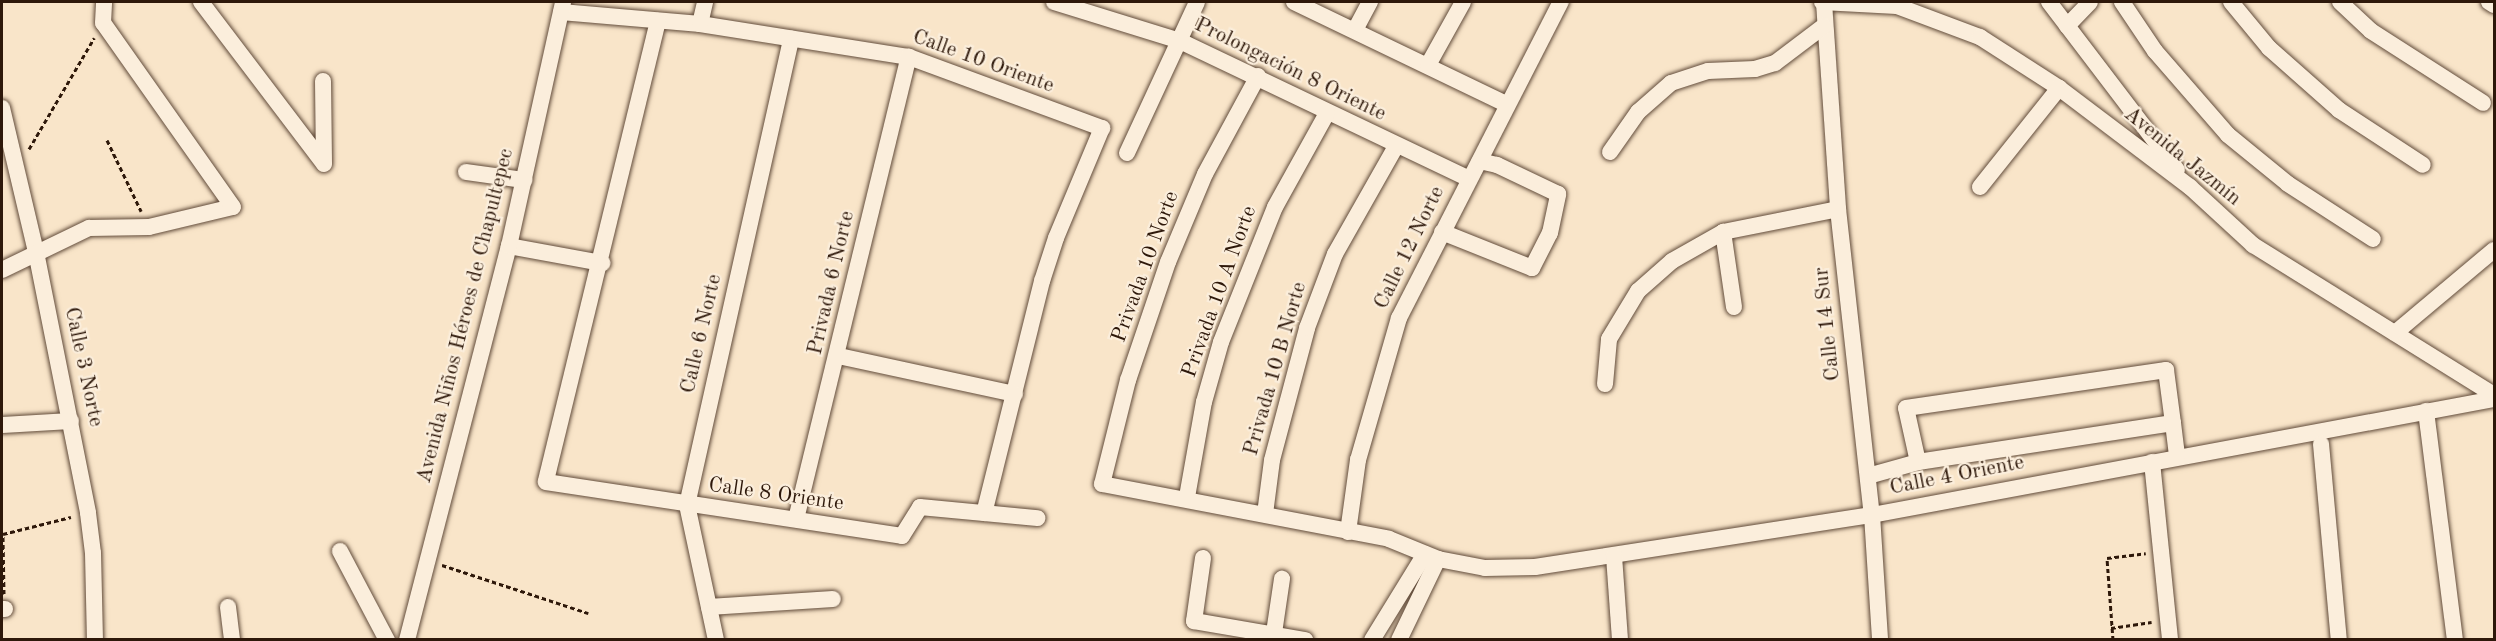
<!DOCTYPE html>
<meta charset="utf-8">
<style>
body{margin:0}
#map{position:relative;width:2496px;height:641px;overflow:hidden;background:#f9e5c9;font-family:"Old Standard TT",serif}
div>[style]{position:absolute}
[style*='--x']{left:calc(var(--x)*1px);top:calc(var(--y)*1px);width:calc(var(--w)*1px);rotate:calc(var(--a)*1deg)}
.path>*{height:3px;margin-top:-1.5px;transform-origin:0;background:repeating-linear-gradient(90deg,#2e180a 0 4.5px,transparent 0 7.5px)}
.roads{filter:drop-shadow(0 0 2px #614b3a) drop-shadow(0 0 2px #614b3a)}
.minor>*{height:16px;margin:-8px;padding:0 8px;transform-origin:8px;border-radius:8px;background:#fbeedc}
span{translate:-50% -50%;white-space:nowrap;text-align:center;line-height:1.15;-webkit-text-stroke:4.5px #fbeedc;paint-order:stroke}
.street-label{font-size:21px;color:#2e180a}
.frame{position:absolute;inset:0;border:3px solid #2e180a;pointer-events:none}
</style>
<div id="map">
<div class="path">
<i style="--x:107;--y:140;--w:79;--a:64.4"></i>
<i style="--x:29;--y:149;--w:129;--a:-59.6"></i>
<i style="--x:442;--y:565;--w:154;--a:18.2"></i>
<i style="--x:4;--y:594;--w:60;--a:-91"></i>
<i style="--x:3;--y:534;--w:70;--a:-14"></i>
<i style="--x:2111;--y:628;--w:41;--a:-8.3"></i>
<i style="--x:2113;--y:640;--w:82;--a:-94.2"></i>
<i style="--x:2107;--y:558;--w:39;--a:-7"></i>
</div>
<div class="roads">
<div class="minor">
<i style="--x:201;--y:2;--w:203;--a:52.8"></i>
<i style="--x:1054;--y:2;--w:132;--a:17.2"></i>
<i style="--x:1180;--y:41;--w:320;--a:25.5"></i>
<i style="--x:1294;--y:2;--w:237;--a:25.7"></i>
<i style="--x:1822;--y:2;--w:75;--a:3.1"></i>
<i style="--x:1897;--y:6;--w:89;--a:20.5"></i>
<i style="--x:1980;--y:37;--w:94;--a:32.8"></i>
<i style="--x:2059;--y:88;--w:164;--a:37.1"></i>
<i style="--x:2190;--y:187;--w:86;--a:42.6"></i>
<i style="--x:2253;--y:245;--w:284;--a:31.9"></i>
<i style="--x:1824;--y:2;--w:207;--a:86.1"></i>
<i style="--x:1838;--y:209;--w:308;--a:83.7"></i>
<i style="--x:1872;--y:515;--w:125;--a:86.3"></i>
<i style="--x:2049;--y:2;--w:211;--a:52.7"></i>
<i style="--x:2122;--y:2;--w:59;--a:56"></i>
<i style="--x:2155;--y:51;--w:111;--a:49"></i>
<i style="--x:2228;--y:135;--w:77;--a:39.2"></i>
<i style="--x:2288;--y:184;--w:101;--a:32.9"></i>
<i style="--x:2231;--y:2;--w:60;--a:50.4"></i>
<i style="--x:2269;--y:48;--w:94;--a:41.5"></i>
<i style="--x:2339;--y:110;--w:100;--a:33.2"></i>
<i style="--x:2340;--y:2;--w:42;--a:43.1"></i>
<i style="--x:2371;--y:31;--w:133;--a:32.7"></i>
<i style="--x:2489;--y:2;--w:6;--a:31"></i>
<i style="--x:561;--y:12;--w:140;--a:4.9"></i>
<i style="--x:700;--y:24;--w:212;--a:9"></i>
<i style="--x:909;--y:57;--w:206;--a:20.2"></i>
<i style="--x:1102;--y:128;--w:119;--a:112.7"></i>
<i style="--x:1056;--y:238;--w:45;--a:108"></i>
<i style="--x:1042;--y:281;--w:239;--a:104"></i>
<i style="--x:658;--y:21;--w:474;--a:103.7"></i>
<i style="--x:546;--y:482;--w:360;--a:8.6"></i>
<i style="--x:902;--y:536;--w:34;--a:-58"></i>
<i style="--x:920;--y:507;--w:118;--a:5.4"></i>
<i style="--x:700;--y:24;--w:23;--a:-77"></i>
<i style="--x:2067;--y:26;--w:33;--a:-46"></i>
<i style="--x:1355;--y:30;--w:32;--a:-62"></i>
<i style="--x:1428;--y:65;--w:72;--a:-60.9"></i>
<i style="--x:1258;--y:76;--w:111;--a:118.4"></i>
<i style="--x:1205;--y:174;--w:95;--a:112.8"></i>
<i style="--x:1168;--y:262;--w:125;--a:108.7"></i>
<i style="--x:1128;--y:380;--w:107;--a:104"></i>
<i style="--x:1102;--y:484;--w:292;--a:10.8"></i>
<i style="--x:1389;--y:539;--w:53;--a:22.2"></i>
<i style="--x:1438;--y:559;--w:48;--a:10.8"></i>
<i style="--x:1485;--y:568;--w:50;--a:-1.1"></i>
<i style="--x:1535;--y:567;--w:341;--a:-8.8"></i>
<i style="--x:1872;--y:515;--w:633;--a:-10.56"></i>
<i style="--x:323;--y:81;--w:83;--a:89.3"></i>
<i style="--x:2;--y:108;--w:148;--a:76.7"></i>
<i style="--x:36;--y:252;--w:266;--a:78.7"></i>
<i style="--x:88;--y:513;--w:40;--a:82.9"></i>
<i style="--x:93;--y:553;--w:87;--a:88.7"></i>
<i style="--x:1610;--y:152;--w:49;--a:-55"></i>
<i style="--x:1638;--y:112;--w:44;--a:-41.3"></i>
<i style="--x:1671;--y:83;--w:39;--a:-18"></i>
<i style="--x:1708;--y:71;--w:47;--a:-2.4"></i>
<i style="--x:1755;--y:69;--w:21;--a:-17"></i>
<i style="--x:1775;--y:63;--w:61;--a:-37.1"></i>
<i style="--x:1127;--y:153;--w:166;--a:-65.1"></i>
<i style="--x:466;--y:172;--w:59;--a:7.9"></i>
<i style="--x:1980;--y:187;--w:127;--a:-51.4"></i>
<i style="--x:1442;--y:232;--w:97;--a:21.8"></i>
<i style="--x:1532;--y:268;--w:39;--a:-63"></i>
<i style="--x:1550;--y:233;--w:40;--a:-78"></i>
<i style="--x:1558;--y:194;--w:68;--a:-154.6"></i>
<i style="--x:1497;--y:165;--w:18;--a:-167"></i>
<i style="--x:509;--y:246;--w:95;--a:10.4"></i>
<i style="--x:2;--y:270;--w:97;--a:-25.8"></i>
<i style="--x:89;--y:228;--w:60;--a:-1"></i>
<i style="--x:149;--y:227;--w:86;--a:-13.4"></i>
<i style="--x:233;--y:207;--w:225;--a:-125.2"></i>
<i style="--x:103;--y:23;--w:21;--a:-87"></i>
<i style="--x:1734;--y:307;--w:76;--a:-98.3"></i>
<i style="--x:1723;--y:232;--w:117;--a:-11.3"></i>
<i style="--x:2395;--y:333;--w:129;--a:-40"></i>
<i style="--x:839;--y:356;--w:180;--a:12.2"></i>
<i style="--x:1605;--y:384;--w:45;--a:-84.9"></i>
<i style="--x:1609;--y:339;--w:56;--a:-58.9"></i>
<i style="--x:1638;--y:291;--w:45;--a:-41.4"></i>
<i style="--x:1672;--y:261;--w:59;--a:-29.6"></i>
<i style="--x:2426;--y:411;--w:231;--a:82.8"></i>
<i style="--x:2173;--y:423;--w:258;--a:171.3"></i>
<i style="--x:1918;--y:462;--w:55;--a:-102.5"></i>
<i style="--x:1906;--y:408;--w:263;--a:-8.3"></i>
<i style="--x:2166;--y:370;--w:53;--a:82.5"></i>
<i style="--x:2173;--y:423;--w:34;--a:83"></i>
<i style="--x:2;--y:425;--w:69;--a:-3.3"></i>
<i style="--x:2321;--y:444;--w:197;--a:84.8"></i>
<i style="--x:2152;--y:462;--w:179;--a:84.2"></i>
<i style="--x:1868;--y:476;--w:52;--a:-15.6"></i>
<i style="--x:1187;--y:497;--w:97;--a:-79.9"></i>
<i style="--x:1204;--y:402;--w:62;--a:-74.2"></i>
<i style="--x:1221;--y:342;--w:145;--a:-68.2"></i>
<i style="--x:1275;--y:207;--w:107;--a:-61"></i>
<i style="--x:1265;--y:514;--w:54;--a:-82.6"></i>
<i style="--x:1272;--y:460;--w:137;--a:-75.1"></i>
<i style="--x:1307;--y:328;--w:79;--a:-69.3"></i>
<i style="--x:1335;--y:254;--w:124;--a:-60.5"></i>
<i style="--x:796;--y:519;--w:476;--a:-76.3"></i>
<i style="--x:1348;--y:532;--w:73;--a:-82.1"></i>
<i style="--x:1358;--y:460;--w:148;--a:-73.9"></i>
<i style="--x:1399;--y:318;--w:355;--a:-62.9"></i>
<i style="--x:340;--y:551;--w:101;--a:62.2"></i>
<i style="--x:1614;--y:556;--w:84;--a:85.9"></i>
<i style="--x:1203;--y:558;--w:64;--a:98.1"></i>
<i style="--x:1194;--y:621;--w:113;--a:9.7"></i>
<i style="--x:228;--y:607;--w:33;--a:83"></i>
<i style="--x:709;--y:607;--w:124;--a:-3.7"></i>
<i style="--x:2;--y:609;--w:3;--a:0"></i>
<i style="--x:1274;--y:633;--w:55;--a:-81.6"></i>
<i style="--x:407;--y:640;--w:407;--a:-75.5"></i>
<i style="--x:509;--y:246;--w:250;--a:-77.5"></i>
<i style="--x:716;--y:640;--w:138;--a:-102.1"></i>
<i style="--x:687;--y:505;--w:478;--a:-77.4"></i>
<i style="--x:1372;--y:640;--w:101;--a:-58.4"></i>
<i style="--x:1399;--y:640;--w:90;--a:-64.3"></i>
</div>
</div>
<div class="street-label">
<span style="left:983px;top:62px;rotate:20deg">Calle 10 Oriente</span>
<span style="left:1290px;top:70px;rotate:26deg">Prolongación 8 Oriente</span>
<span style="left:2182px;top:157px;rotate:39deg">Avenida Jazmín</span>
<span style="left:1410px;top:248px;rotate:-64deg">Calle 12 Norte</span>
<span style="left:1146px;top:267px;rotate:-70deg">Privada 10 Norte</span>
<span style="left:832px;top:283px;rotate:-77deg">Privada 6 Norte</span>
<span style="left:1220px;top:292px;rotate:-70deg">Privada 10 A Norte</span>
<span style="left:466px;top:316px;rotate:-76deg">Avenida Niños Héroes de Chapultepec</span>
<span style="left:1828px;top:324px;rotate:-96deg">Calle 14 Sur</span>
<span style="left:702px;top:334px;rotate:-77deg">Calle 6 Norte</span>
<span style="left:83px;top:367px;rotate:78deg">Calle 3 Norte</span>
<span style="left:1276px;top:369px;rotate:-74deg">Privada 10 B Norte</span>
<span style="left:1957px;top:476px;rotate:-11deg">Calle 4 Oriente</span>
<span style="left:776px;top:495px;rotate:8deg">Calle 8 Oriente</span>
</div>
<div class="frame"></div>
</div>
